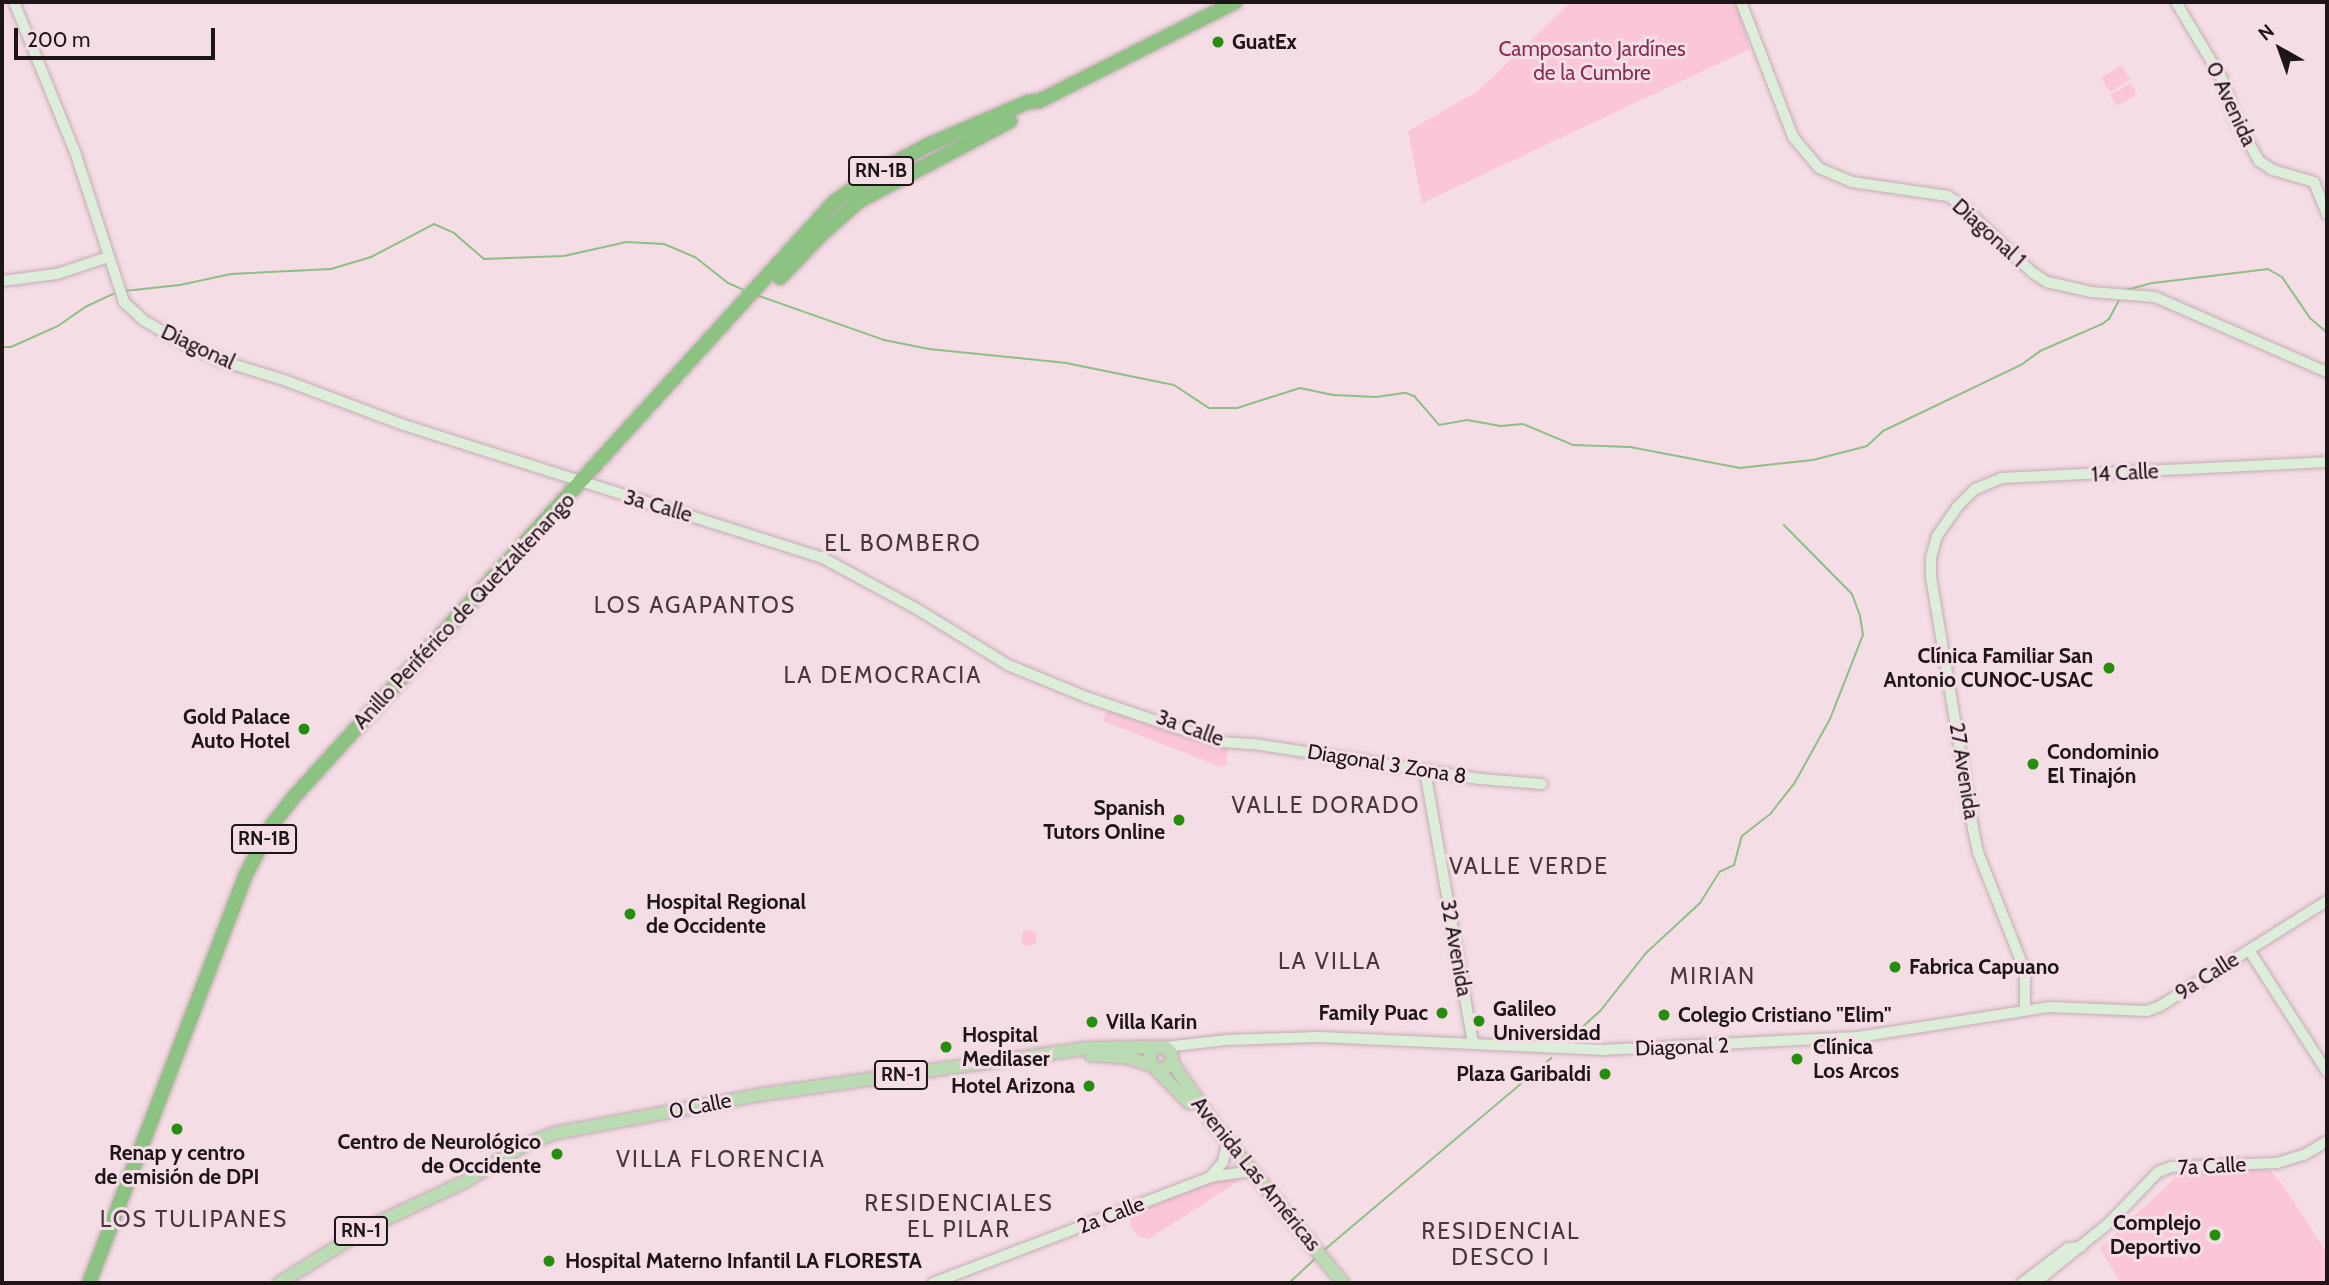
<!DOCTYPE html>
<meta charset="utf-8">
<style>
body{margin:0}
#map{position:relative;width:2329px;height:1285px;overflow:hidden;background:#f5dde5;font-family:Cabin,sans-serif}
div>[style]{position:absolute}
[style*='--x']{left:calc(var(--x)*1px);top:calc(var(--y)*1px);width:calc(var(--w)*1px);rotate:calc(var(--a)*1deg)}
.green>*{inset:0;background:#fac6d8;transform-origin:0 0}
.round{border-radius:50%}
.stream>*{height:2px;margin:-1px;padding:0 1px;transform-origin:1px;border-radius:1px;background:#8ebf86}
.roads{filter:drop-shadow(0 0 2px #c4acb4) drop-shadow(0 0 2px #c4acb4)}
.secondary>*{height:10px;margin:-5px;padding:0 5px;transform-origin:5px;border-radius:5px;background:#dcedda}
.primary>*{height:12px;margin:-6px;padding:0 6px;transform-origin:6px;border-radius:6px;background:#badbb4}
.primary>.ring{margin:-6px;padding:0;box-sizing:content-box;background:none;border:12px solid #badbb4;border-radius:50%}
.highway>*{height:14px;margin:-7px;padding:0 7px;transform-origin:7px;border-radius:7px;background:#8cc382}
.dots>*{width:19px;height:19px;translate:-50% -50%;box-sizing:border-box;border:4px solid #f5dde5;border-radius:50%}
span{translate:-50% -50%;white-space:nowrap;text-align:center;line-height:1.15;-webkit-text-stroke:6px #f5dde5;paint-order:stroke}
.shield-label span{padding:2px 5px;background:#f5dde5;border:2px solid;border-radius:5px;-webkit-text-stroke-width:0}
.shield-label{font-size:19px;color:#1e1518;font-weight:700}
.poi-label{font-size:21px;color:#1e1518;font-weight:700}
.left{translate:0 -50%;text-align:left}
.right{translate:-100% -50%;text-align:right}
.park-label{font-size:21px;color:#863056}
.street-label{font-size:21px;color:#1e1518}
.neighbourhood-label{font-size:23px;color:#4a373d;letter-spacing:2px}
.frame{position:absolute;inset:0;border:4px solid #1e1518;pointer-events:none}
.north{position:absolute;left:2245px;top:14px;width:70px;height:70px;-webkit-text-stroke:5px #f5dde5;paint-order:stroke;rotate:320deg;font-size:19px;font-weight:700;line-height:28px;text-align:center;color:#1e1518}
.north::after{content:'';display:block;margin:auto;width:24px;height:32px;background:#1e1518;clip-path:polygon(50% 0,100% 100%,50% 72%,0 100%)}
.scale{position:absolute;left:14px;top:28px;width:201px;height:32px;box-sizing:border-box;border:4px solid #1e1518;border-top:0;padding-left:9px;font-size:21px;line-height:24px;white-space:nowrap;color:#1e1518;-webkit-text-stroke:5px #f5dde5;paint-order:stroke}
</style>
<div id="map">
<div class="green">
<i style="clip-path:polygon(1571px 2px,1736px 2px,1750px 49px,1422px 203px,1408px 131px,1478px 91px)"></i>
<i style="left:2121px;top:65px;width:17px;height:24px;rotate:57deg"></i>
<i style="left:2131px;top:83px;width:13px;height:24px;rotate:61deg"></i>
<i style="clip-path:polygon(1108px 708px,1224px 743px,1228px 748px,1227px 764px,1221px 767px,1103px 721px)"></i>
<i class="round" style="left:1021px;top:930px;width:16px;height:16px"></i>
<i style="clip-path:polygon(2267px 1167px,2283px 1185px,2327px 1253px,2327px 1283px,2121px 1283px,2100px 1248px,2177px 1176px)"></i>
<i style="clip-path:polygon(1229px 1175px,1241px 1176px,1240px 1180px,1149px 1239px,1137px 1236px,1129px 1224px,1133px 1213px)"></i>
</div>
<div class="stream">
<i style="--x:2126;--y:290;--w:28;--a:-15"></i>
<i style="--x:2153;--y:283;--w:116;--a:-6.9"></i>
<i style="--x:2268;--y:269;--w:16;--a:30"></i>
<i style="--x:2282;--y:277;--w:50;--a:55.7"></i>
<i style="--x:2310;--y:318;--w:23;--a:41"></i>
<i style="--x:124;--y:291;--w:56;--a:-6.1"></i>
<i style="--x:180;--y:285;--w:52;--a:-12.2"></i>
<i style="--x:231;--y:274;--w:100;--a:-2.9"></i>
<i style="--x:331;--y:269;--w:42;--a:-16.7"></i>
<i style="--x:371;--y:257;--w:71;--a:-27.6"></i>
<i style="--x:434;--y:224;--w:22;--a:24"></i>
<i style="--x:454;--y:233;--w:40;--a:41"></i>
<i style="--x:484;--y:259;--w:80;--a:-2.1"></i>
<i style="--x:564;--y:256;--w:64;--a:-12.7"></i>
<i style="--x:626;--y:242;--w:38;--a:3"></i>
<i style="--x:664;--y:244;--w:34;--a:23"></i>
<i style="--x:695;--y:257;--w:42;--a:38.2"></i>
<i style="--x:728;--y:283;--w:17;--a:24"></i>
<i style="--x:759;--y:296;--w:133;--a:19.4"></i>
<i style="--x:884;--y:340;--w:46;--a:11.3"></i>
<i style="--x:929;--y:349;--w:138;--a:5.8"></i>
<i style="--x:1066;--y:363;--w:110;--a:11.5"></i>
<i style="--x:1174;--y:385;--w:42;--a:33.3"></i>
<i style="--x:1209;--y:408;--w:28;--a:0"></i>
<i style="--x:1237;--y:408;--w:66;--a:-17.6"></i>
<i style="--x:1300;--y:388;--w:35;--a:12"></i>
<i style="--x:1334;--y:395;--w:42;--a:2.7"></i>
<i style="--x:1376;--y:397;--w:30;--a:-8"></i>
<i style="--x:1406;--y:393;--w:9;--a:21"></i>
<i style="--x:1414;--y:396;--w:38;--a:49"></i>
<i style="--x:1439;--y:425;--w:28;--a:-10"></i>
<i style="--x:1467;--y:420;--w:34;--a:10"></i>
<i style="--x:1500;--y:426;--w:23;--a:-5"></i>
<i style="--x:1523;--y:424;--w:54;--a:22.8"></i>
<i style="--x:1573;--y:445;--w:57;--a:2"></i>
<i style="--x:1630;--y:447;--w:112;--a:10.8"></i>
<i style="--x:1740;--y:468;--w:73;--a:-6.3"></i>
<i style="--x:1813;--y:460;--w:56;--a:-14.5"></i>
<i style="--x:1867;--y:446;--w:22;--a:-43"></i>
<i style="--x:1883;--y:431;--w:153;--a:-25.6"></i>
<i style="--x:2021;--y:365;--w:24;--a:-36"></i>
<i style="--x:2040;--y:351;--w:68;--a:-23.5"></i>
<i style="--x:2102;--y:324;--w:9;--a:-36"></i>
<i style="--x:2109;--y:319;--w:21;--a:-62"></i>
<i style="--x:2;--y:347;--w:9;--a:0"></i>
<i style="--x:11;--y:347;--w:51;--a:-24.1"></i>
<i style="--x:58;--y:326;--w:33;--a:-35"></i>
<i style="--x:85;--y:307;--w:33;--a:-25"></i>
<i style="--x:1565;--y:1043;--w:49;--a:-42.5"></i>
<i style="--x:1601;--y:1010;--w:73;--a:-51.7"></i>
<i style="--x:1646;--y:953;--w:74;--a:-42.8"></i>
<i style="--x:1700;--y:903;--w:36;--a:-58"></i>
<i style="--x:1719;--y:872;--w:17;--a:-25"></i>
<i style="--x:1734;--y:865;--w:30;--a:-75"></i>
<i style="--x:1742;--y:836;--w:37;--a:-38"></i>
<i style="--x:1771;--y:813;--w:37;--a:-52"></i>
<i style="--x:1794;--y:784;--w:74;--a:-61"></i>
<i style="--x:1830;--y:719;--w:90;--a:-68.6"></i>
<i style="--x:1863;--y:635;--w:19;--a:-99"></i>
<i style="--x:1860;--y:616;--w:23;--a:-110"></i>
<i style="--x:1852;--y:594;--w:97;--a:-134.6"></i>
<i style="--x:1323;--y:1251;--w:299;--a:-40.2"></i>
<i style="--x:1289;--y:1283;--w:37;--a:-43"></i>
</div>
<div class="roads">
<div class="secondary">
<i style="--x:14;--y:2;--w:162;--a:67.9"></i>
<i style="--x:75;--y:152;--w:158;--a:71.9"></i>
<i style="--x:124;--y:302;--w:26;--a:43"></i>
<i style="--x:143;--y:320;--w:44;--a:30.1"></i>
<i style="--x:181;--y:342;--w:42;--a:25.3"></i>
<i style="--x:219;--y:360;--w:68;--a:17.1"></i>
<i style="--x:284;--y:380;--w:128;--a:20.6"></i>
<i style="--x:404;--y:425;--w:437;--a:17.6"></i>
<i style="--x:821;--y:557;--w:109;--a:28.4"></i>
<i style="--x:917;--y:609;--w:107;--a:31.6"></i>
<i style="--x:1008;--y:665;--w:84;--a:22.3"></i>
<i style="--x:1086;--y:697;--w:90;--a:18.8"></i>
<i style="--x:1171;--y:726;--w:53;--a:17.4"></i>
<i style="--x:1222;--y:742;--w:32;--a:4"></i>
<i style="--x:1254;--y:744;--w:230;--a:8.8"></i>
<i style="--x:1481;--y:779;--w:61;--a:4.7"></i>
<i style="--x:1741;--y:2;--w:145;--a:68.9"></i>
<i style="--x:1793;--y:137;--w:40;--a:50"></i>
<i style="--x:1819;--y:168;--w:36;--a:23"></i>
<i style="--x:1852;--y:182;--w:97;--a:8.3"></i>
<i style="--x:1948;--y:196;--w:16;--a:35"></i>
<i style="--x:1961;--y:205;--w:99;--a:43.4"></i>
<i style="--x:2033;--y:273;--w:17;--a:33"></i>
<i style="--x:2047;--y:282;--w:45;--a:12.8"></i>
<i style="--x:2091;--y:292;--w:64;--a:4.5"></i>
<i style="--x:2155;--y:297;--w:188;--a:23.6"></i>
<i style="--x:2176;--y:2;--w:90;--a:59.1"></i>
<i style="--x:2222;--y:79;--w:42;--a:70.7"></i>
<i style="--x:2236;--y:119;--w:48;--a:61.3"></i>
<i style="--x:2259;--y:161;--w:17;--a:33"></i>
<i style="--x:2273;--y:170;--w:43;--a:16.3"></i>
<i style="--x:2314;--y:182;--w:35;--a:68"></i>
<i style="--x:2;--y:281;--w:55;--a:-7.3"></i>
<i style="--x:57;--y:274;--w:54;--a:-18.4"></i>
<i style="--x:1425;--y:771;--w:276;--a:80"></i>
<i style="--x:2249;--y:950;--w:145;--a:57.4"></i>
<i style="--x:2025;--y:1010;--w:39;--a:-90"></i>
<i style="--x:2025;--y:971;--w:128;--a:-111.6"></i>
<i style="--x:1978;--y:852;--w:25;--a:-102"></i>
<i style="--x:1973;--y:828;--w:254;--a:-99.5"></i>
<i style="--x:1931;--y:578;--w:20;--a:-90"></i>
<i style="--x:1931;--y:558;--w:23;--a:-75"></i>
<i style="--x:1937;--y:536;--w:35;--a:-55"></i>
<i style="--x:1957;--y:507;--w:25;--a:-45"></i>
<i style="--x:1975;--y:489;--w:29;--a:-22"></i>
<i style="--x:2002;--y:478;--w:325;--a:-2.8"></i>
<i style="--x:1165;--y:1047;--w:61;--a:-6.5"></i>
<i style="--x:1226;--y:1040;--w:93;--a:-1.8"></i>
<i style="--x:1319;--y:1037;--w:282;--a:2.6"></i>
<i style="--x:1601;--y:1050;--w:257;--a:-2.9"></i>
<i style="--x:1858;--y:1037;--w:193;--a:-8.9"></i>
<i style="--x:2049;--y:1007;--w:98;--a:2.3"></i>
<i style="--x:2147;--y:1011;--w:14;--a:-21"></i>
<i style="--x:2160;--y:1006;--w:197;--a:-32.2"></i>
<i style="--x:1210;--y:1177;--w:20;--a:-49"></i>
<i style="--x:1223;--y:1162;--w:14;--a:-78"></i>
<i style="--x:933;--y:1283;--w:297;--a:-20.9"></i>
<i style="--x:1210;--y:1177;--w:35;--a:-8"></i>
<i style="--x:2022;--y:1283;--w:58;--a:-37.3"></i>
<i style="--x:2068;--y:1248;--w:13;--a:-4"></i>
<i style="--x:2035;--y:1283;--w:97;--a:-39.1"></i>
<i style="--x:2110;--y:1222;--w:69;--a:-46.2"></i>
<i style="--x:2158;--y:1172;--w:14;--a:-21"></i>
<i style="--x:2171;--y:1167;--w:106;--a:-2.2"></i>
<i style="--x:2277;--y:1163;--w:28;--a:-17"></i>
<i style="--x:2304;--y:1155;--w:27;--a:-31"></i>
</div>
<div class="primary">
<i class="ring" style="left:1150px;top:1047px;width:10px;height:10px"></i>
<i style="--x:1091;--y:1055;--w:39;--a:4"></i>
<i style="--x:1130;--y:1058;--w:24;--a:19"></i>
<i style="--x:1172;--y:1062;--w:73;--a:56.1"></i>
<i style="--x:1213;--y:1123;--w:206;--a:50.9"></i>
<i style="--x:1155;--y:1068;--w:49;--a:45.8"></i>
<i style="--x:279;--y:1283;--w:108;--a:-31.8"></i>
<i style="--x:371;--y:1226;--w:105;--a:-25.3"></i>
<i style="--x:466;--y:1181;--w:68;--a:-31.8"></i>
<i style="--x:524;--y:1145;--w:34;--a:-21"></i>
<i style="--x:556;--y:1133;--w:213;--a:-10.6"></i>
<i style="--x:765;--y:1094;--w:326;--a:-8.1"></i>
<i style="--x:1088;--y:1048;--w:70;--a:-0.8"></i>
</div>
<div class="highway">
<i style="--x:780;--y:278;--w:59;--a:-46.4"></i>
<i style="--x:821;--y:235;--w:51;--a:-41.8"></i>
<i style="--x:859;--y:201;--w:171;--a:-27.9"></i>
<i style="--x:89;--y:1283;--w:436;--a:-69"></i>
<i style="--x:245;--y:876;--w:58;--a:-62.1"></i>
<i style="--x:272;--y:825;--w:33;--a:-52"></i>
<i style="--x:292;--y:799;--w:806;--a:-47.76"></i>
<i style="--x:834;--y:202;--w:51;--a:-34.6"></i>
<i style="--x:876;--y:173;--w:59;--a:-28.3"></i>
<i style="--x:928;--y:145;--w:109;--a:-23.3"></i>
<i style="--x:1028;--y:102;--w:11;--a:-5"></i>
<i style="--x:1039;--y:101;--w:220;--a:-26.8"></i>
</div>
</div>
<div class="dots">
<i style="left:1218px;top:42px;background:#268e0d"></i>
<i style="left:2109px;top:668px;background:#268e0d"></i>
<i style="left:304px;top:729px;background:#268e0d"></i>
<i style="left:2033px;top:764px;background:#268e0d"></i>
<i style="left:1179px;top:820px;background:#268e0d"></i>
<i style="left:630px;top:914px;background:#268e0d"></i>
<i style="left:1895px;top:967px;background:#268e0d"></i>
<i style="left:1442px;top:1013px;background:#268e0d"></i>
<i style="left:1664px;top:1015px;background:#268e0d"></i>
<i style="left:1479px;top:1021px;background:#268e0d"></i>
<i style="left:1092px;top:1022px;background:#268e0d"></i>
<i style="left:946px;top:1047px;background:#268e0d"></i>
<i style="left:1797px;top:1059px;background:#268e0d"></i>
<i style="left:1605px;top:1074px;background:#268e0d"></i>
<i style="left:1089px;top:1086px;background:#268e0d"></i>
<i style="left:177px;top:1129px;background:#268e0d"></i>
<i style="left:557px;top:1154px;background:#268e0d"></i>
<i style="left:2215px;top:1235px;background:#268e0d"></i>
<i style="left:549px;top:1261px;background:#268e0d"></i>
</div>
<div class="shield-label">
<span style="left:881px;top:171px">RN-1B</span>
<span style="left:264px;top:839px">RN-1B</span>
<span style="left:901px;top:1075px">RN-1</span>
<span style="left:361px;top:1231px">RN-1</span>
</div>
<div class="poi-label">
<span class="left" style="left:1232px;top:42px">GuatEx</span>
<span class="right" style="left:2093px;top:668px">Clínica Familiar San<br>Antonio CUNOC-USAC</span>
<span class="right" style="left:290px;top:729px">Gold Palace<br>Auto Hotel</span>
<span class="left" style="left:2047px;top:764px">Condominio<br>El Tinajón</span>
<span class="right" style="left:1165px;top:820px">Spanish<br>Tutors Online</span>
<span class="left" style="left:646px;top:914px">Hospital Regional<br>de Occidente</span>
<span class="left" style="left:1909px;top:967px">Fabrica Capuano</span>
<span class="left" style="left:1493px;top:1021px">Galileo<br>Universidad</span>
<span class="right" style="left:1428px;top:1013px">Family Puac</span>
<span class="left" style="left:1678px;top:1015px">Colegio Cristiano "Elim"</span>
<span class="left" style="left:1106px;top:1022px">Villa Karin</span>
<span class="left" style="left:962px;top:1047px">Hospital<br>Medilaser</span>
<span class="left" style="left:1813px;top:1059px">Clínica<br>Los Arcos</span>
<span class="right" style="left:1591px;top:1074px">Plaza Garibaldi</span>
<span class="right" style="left:1075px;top:1086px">Hotel Arizona</span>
<span class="right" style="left:541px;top:1154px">Centro de Neurológico<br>de Occidente</span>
<span style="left:177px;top:1165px">Renap y centro<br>de emisión de DPI</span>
<span class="right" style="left:2201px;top:1235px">Complejo<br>Deportivo</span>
<span class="left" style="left:565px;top:1261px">Hospital Materno Infantil LA FLORESTA</span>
</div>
<div class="park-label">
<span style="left:1592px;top:61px">Camposanto Jardínes<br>de la Cumbre</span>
</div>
<div class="street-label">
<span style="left:2231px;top:104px;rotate:65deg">0 Avenida</span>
<span style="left:1989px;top:233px;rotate:42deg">Diagonal 1</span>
<span style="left:198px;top:347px;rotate:25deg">Diagonal</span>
<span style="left:2125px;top:473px;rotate:-3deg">14 Calle</span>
<span style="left:658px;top:506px;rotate:16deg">3a Calle</span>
<span style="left:464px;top:611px;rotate:-47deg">Anillo Periférico de Quetzaltenango</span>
<span style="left:1190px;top:728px;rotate:20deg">3a Calle</span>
<span style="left:1387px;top:764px;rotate:9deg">Diagonal 3 Zona 8</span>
<span style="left:1964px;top:771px;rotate:81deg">27 Avenida</span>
<span style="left:1456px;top:948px;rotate:80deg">32 Avenida</span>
<span style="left:2207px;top:976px;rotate:-32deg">9a Calle</span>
<span style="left:1682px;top:1047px;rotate:-2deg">Diagonal 2</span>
<span style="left:700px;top:1106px;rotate:-11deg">0 Calle</span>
<span style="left:2212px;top:1166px;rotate:-3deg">7a Calle</span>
<span style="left:1256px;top:1174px;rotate:51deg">Avenida Las Américas</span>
<span style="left:1111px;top:1215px;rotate:-21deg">2a Calle</span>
</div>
<div class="neighbourhood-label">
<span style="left:903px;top:543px">EL BOMBERO</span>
<span style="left:695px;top:605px">LOS AGAPANTOS</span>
<span style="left:883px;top:675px">LA DEMOCRACIA</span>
<span style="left:1326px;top:805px">VALLE DORADO</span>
<span style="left:1529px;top:866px">VALLE VERDE</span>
<span style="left:1330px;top:961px">LA VILLA</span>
<span style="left:1713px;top:976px">MIRIAN</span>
<span style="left:721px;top:1159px">VILLA FLORENCIA</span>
<span style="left:959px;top:1216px">RESIDENCIALES<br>EL PILAR</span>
<span style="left:194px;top:1219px">LOS TULIPANES</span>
<span style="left:1501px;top:1244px">RESIDENCIAL<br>DESCO I</span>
</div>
<div class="frame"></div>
<div class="north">N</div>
<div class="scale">200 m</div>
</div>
